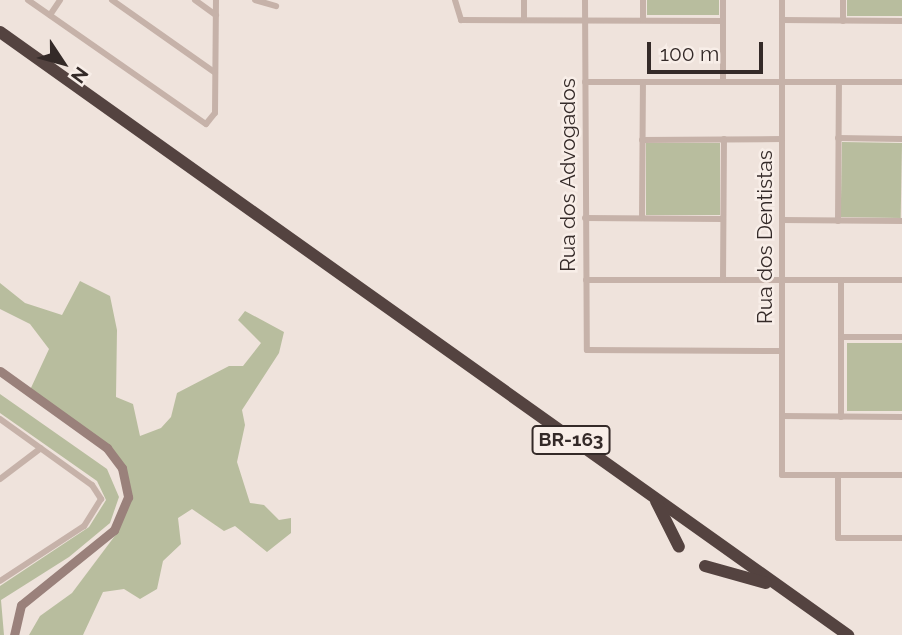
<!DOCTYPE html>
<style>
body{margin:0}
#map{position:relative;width:902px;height:635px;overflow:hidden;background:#efe3dc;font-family:Raleway,sans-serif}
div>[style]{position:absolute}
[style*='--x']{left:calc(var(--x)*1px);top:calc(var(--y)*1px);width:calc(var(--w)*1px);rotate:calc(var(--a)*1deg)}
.green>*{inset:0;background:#b8bd9e;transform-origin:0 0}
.street>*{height:6px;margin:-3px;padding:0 3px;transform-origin:3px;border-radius:3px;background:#c6b2a9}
.secondary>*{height:9px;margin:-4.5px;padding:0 4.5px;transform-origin:4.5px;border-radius:4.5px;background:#9a817b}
.highway>*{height:12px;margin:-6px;padding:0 6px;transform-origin:6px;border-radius:6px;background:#544340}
span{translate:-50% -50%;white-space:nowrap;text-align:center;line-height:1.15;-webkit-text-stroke:5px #f8eee8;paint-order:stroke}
.shield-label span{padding:2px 5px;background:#f8eee8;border:2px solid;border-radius:5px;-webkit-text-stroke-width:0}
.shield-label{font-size:19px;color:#342a28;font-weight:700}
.street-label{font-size:21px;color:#342a28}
.north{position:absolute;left:28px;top:28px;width:70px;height:70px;-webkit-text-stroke:5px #f8eee8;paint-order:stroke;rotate:126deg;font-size:19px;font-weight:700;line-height:28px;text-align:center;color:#342a28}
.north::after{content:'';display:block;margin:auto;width:24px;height:32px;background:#342a28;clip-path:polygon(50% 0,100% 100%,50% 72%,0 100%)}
.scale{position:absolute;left:647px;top:42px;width:116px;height:32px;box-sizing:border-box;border:4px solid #342a28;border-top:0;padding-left:9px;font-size:21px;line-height:24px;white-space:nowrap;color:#342a28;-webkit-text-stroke:5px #f8eee8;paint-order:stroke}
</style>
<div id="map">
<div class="green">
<i style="left:647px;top:0;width:72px;height:15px"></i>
<i style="left:847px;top:0;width:55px;height:16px"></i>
<i style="left:842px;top:142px;width:60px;height:75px;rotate:1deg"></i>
<i style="left:646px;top:143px;width:74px;height:72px"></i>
<i style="clip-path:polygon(80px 281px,110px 296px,117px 330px,116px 397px,133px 404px,140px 436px,161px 428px,171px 417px,177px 393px,229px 366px,243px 366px,261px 343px,238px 320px,245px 311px,284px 332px,279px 353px,242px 410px,245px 425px,237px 462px,250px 503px,264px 505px,279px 520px,291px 518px,291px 533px,267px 552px,235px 526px,224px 531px,192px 509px,178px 518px,181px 544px,163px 561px,157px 589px,140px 599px,124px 589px,103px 592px,83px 635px,29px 635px,40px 616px,72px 593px,117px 533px,130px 492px,116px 453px,30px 390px,49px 349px,30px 324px,0 309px,0 283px,25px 303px,62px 315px)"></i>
<i style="left:847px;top:343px;width:55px;height:68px"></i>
<i style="clip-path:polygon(0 394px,107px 469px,119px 497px,110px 523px,69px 557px,1px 600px,4px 635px,0 635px,0 586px,89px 527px,106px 500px,97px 481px,0 413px)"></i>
</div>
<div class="street">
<i style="--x:28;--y:0;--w:217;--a:34.9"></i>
<i style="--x:206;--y:124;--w:14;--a:-51"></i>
<i style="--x:215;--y:113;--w:113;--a:-89.5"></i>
<i style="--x:112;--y:0;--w:125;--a:35.2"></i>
<i style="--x:195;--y:0;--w:26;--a:36"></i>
<i style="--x:255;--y:0;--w:22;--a:16"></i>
<i style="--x:455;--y:0;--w:21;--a:73"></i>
<i style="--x:461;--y:20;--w:262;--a:0.2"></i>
<i style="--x:585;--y:0;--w:350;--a:89.7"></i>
<i style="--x:587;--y:350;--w:195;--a:0.3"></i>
<i style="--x:643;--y:0;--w:20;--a:90"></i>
<i style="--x:723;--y:0;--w:82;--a:90"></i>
<i style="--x:782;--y:0;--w:475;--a:90"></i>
<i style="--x:782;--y:475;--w:120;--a:0"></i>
<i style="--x:843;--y:0;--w:21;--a:90"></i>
<i style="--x:50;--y:15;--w:18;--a:-56"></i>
<i style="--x:524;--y:19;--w:19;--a:-90"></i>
<i style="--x:782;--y:20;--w:120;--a:0.5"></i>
<i style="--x:585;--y:82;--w:317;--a:0"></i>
<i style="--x:838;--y:138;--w:64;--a:0.9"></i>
<i style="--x:642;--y:140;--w:140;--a:-0.4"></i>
<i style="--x:585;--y:218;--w:138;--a:0.4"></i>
<i style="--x:642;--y:218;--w:136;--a:-89.6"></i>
<i style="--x:782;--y:220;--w:120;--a:0.5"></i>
<i style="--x:838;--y:221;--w:139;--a:-89.6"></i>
<i style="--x:586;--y:280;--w:316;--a:0"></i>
<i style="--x:723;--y:280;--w:141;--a:-89.6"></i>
<i style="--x:841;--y:280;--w:137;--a:90"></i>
<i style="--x:841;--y:337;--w:61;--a:0"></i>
<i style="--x:782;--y:416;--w:120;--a:0.5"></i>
<i style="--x:0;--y:419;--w:113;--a:35.7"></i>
<i style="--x:92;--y:485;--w:17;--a:57"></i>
<i style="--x:101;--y:499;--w:32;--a:122"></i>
<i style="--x:84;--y:526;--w:100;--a:146.8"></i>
<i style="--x:838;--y:475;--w:63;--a:90"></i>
<i style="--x:838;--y:538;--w:64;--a:0"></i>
<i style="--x:0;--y:479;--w:51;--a:-37.1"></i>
</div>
<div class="secondary">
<i style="--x:0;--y:371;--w:132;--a:35.7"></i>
<i style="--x:107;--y:448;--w:25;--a:53"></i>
<i style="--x:122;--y:468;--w:30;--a:78"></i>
<i style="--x:128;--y:497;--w:36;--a:113"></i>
<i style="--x:114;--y:530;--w:119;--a:141.1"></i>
<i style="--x:21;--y:605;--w:31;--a:103"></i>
</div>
<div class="highway">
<i style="--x:0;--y:32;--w:1041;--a:35.42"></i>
<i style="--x:656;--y:501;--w:51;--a:63.4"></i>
<i style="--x:705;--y:566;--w:63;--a:15.6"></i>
</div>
<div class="shield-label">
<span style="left:571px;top:440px">BR-163</span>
</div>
<div class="street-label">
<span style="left:568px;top:175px;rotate:-90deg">Rua dos Advogados</span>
<span style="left:765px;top:237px;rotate:-90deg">Rua dos Dentistas</span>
</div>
<div class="north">N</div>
<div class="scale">100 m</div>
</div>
